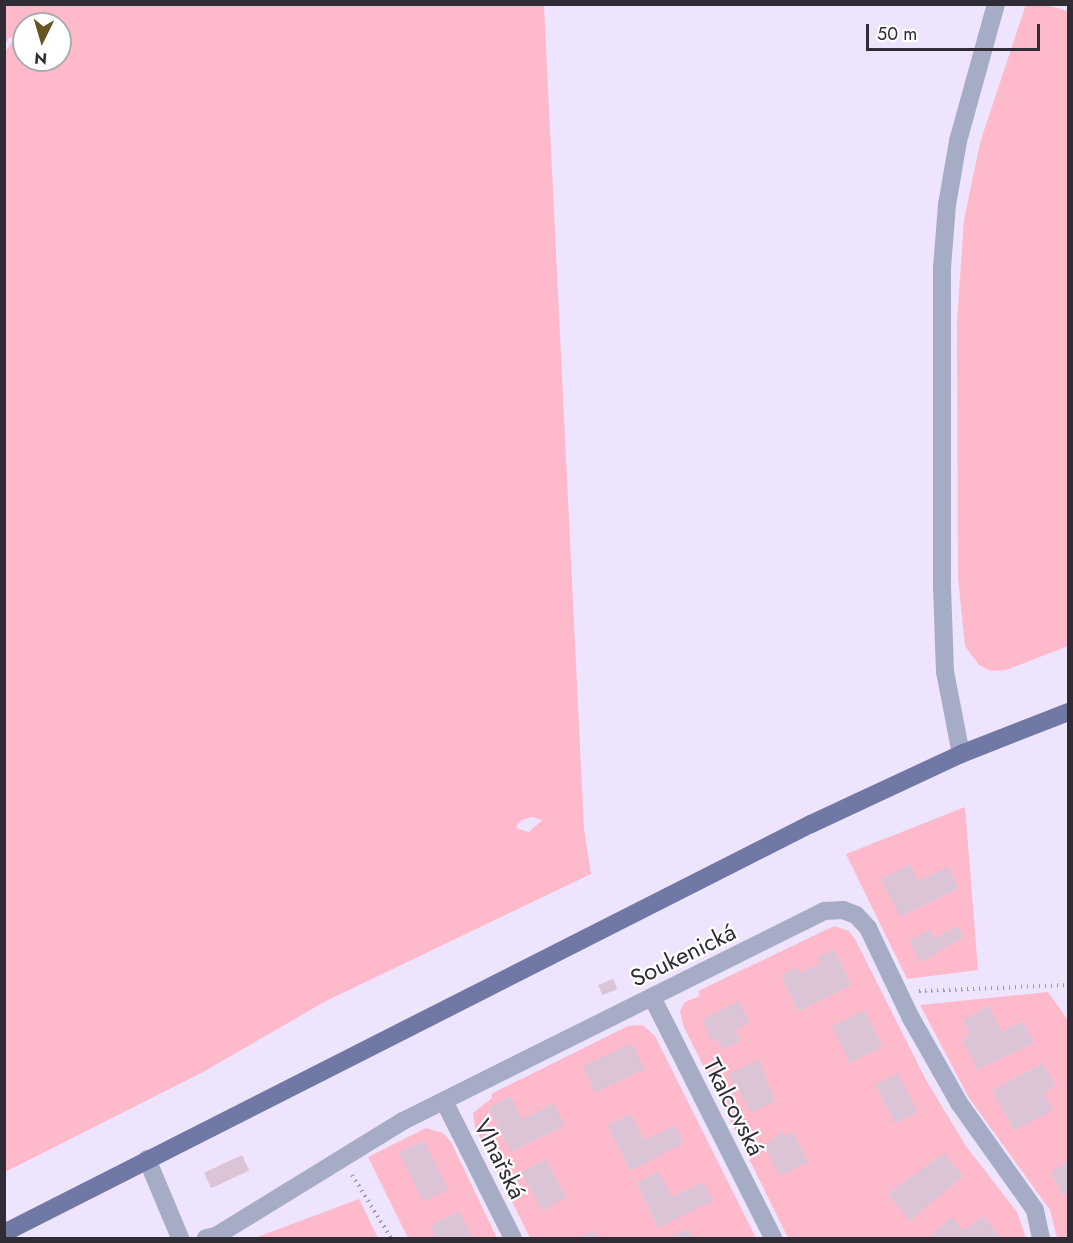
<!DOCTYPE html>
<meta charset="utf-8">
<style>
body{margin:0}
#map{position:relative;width:1073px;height:1243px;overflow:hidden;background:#efe4fe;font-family:Jost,sans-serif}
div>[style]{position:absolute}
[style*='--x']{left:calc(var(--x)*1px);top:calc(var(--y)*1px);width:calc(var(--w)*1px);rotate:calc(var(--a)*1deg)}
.green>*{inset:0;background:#febacb}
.building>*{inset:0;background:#dcc4d7;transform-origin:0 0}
.path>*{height:4px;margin-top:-2px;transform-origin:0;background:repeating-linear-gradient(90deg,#a198ac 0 1.5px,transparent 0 6px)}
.minor>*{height:18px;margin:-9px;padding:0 9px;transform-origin:9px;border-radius:9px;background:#a7acc6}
.major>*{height:18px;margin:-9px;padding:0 9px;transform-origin:9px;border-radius:9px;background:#7078a6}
span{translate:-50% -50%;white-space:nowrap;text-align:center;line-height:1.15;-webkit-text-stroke:4.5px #fff;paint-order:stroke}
.street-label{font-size:24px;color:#302c36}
.frame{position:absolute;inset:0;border:6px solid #302c36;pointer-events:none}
.north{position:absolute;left:12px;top:12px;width:60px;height:60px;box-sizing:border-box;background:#fff;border:2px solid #acabaf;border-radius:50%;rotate:185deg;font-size:16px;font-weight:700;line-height:24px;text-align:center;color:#302c36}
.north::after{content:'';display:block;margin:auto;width:21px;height:27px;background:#685423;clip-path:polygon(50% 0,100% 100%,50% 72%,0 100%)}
.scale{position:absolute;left:866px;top:24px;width:174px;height:27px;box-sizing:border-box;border:3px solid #302c36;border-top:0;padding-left:8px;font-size:18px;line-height:21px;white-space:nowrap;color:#302c36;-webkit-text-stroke:4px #fff;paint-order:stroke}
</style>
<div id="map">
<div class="green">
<i style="clip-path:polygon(evenodd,5px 4px,544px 5px,584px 829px,591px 874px,326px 1001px,203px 1072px,5px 1172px,4px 53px,14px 39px,10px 37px,5px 44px,5px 4px,24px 24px,60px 24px,60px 60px,24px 60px,24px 24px,5px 4px,533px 817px,542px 820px,529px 832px,516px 828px,521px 820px,533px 817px)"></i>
<i style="clip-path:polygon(1026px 4px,1046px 5px,1068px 11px,1068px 646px,1006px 670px,991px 671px,979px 665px,965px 646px,958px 577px,957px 321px,964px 220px,980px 143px)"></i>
<i style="clip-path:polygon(965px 807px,978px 970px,907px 979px,846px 854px)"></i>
<i style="clip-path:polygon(834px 926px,849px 931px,855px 939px,926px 1080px,966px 1146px,1017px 1212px,1026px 1238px,788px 1238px,683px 1025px,680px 1011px,685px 1002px,700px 996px,698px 991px)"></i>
<i style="clip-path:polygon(1048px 992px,1068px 1020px,1068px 1238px,1057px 1238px,1050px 1210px,969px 1098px,920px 1005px)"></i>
<i style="clip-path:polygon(643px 1025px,655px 1036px,756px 1238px,530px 1238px,475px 1127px,473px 1113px,492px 1098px,491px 1094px,628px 1026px)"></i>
<i style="clip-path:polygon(426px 1128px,443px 1133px,451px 1142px,497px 1238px,408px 1238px,368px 1157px)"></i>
<i style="clip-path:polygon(359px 1199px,378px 1238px,255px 1238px)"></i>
</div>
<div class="building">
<i style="clip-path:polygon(910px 864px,918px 881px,948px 866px,959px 888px,900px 917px,881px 879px)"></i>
<i style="clip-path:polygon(958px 926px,964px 937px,920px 963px,909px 940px,930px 930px,934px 938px)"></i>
<i style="clip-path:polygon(834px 949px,852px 985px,798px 1012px,781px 975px,797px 967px,800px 973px,821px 963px,818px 957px)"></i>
<i style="left:613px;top:979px;width:11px;height:16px;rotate:68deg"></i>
<i style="clip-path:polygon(739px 1001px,750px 1023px,735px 1030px,741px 1041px,722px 1050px,716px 1040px,712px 1042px,702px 1019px)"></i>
<i style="clip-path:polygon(989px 1006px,1001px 1031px,1023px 1021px,1034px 1043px,977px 1070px,962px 1039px,969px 1035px,963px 1019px)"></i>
<i style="left:865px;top:1010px;width:41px;height:37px;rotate:64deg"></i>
<i style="left:632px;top:1043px;width:29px;height:55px;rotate:65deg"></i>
<i style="clip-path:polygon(759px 1059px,775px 1101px,752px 1113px,728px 1074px)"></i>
<i style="clip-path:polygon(1043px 1063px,1056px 1086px,1044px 1093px,1053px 1110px,1014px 1131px,992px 1090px)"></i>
<i style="left:898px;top:1073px;width:44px;height:26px;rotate:63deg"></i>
<i style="clip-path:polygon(511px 1096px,522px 1119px,554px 1103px,565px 1126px,511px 1152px,488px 1108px)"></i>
<i style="clip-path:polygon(631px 1114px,644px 1140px,675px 1125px,684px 1143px,630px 1171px,607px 1125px)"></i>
<i style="clip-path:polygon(782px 1131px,784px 1136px,793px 1132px,808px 1162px,779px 1176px,765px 1146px)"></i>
<i style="left:424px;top:1140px;width:55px;height:28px;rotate:64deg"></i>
<i style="clip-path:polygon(944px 1153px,963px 1176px,910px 1221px,887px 1194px)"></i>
<i style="left:242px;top:1155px;width:17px;height:42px;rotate:65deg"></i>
<i style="left:546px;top:1159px;width:44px;height:28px;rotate:62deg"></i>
<i style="clip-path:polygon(1068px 1161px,1068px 1193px,1063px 1196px,1050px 1172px)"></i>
<i style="clip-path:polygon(659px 1171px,672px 1197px,703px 1182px,713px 1201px,658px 1228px,636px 1183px)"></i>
<i style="clip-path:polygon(459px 1211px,473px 1238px,431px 1238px,434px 1234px,430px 1225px)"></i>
<i style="clip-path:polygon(983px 1216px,1001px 1238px,929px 1236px,952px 1217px,964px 1231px)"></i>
<i style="clip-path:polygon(688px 1229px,693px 1238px,667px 1238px)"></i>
<i style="clip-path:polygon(594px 1231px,598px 1238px,578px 1238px)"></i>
</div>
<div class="path">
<i style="--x:919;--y:991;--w:149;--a:-2.3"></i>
<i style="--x:352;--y:1175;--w:74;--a:58.2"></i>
</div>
<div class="minor">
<i style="--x:961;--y:754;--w:84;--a:-101"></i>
<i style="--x:945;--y:672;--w:84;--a:-92"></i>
<i style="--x:942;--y:588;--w:320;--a:-90"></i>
<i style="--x:942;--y:268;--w:63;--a:-85.5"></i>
<i style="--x:947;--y:205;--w:65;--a:-80.2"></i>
<i style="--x:958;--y:141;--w:142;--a:-74.5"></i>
<i style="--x:652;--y:997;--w:270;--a:63.3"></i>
<i style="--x:444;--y:1101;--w:153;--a:63.3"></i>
<i style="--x:147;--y:1159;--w:86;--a:67.3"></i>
<i style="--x:206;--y:1238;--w:10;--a:-11"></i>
<i style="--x:216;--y:1236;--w:220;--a:-31.6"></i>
<i style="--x:403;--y:1121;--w:471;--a:-26.5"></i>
<i style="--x:825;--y:911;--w:18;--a:-3"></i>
<i style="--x:843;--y:910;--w:14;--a:21"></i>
<i style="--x:856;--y:915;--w:18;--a:47"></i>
<i style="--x:868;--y:928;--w:100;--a:64.5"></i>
<i style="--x:911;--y:1018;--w:98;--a:60.5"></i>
<i style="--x:959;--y:1103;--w:131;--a:54.6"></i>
<i style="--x:1035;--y:1210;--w:29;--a:78"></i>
</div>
<div class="major">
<i style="--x:4;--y:1233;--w:905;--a:-26.88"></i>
<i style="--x:811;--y:824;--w:166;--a:-25"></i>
<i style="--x:961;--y:754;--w:115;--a:-21.4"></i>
</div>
<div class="street-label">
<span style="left:683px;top:955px;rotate:-26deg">Soukenická</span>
<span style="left:734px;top:1107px;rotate:63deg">Tkalcovská</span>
<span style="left:500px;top:1159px;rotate:63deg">Vlnařská</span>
</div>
<div class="frame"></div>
<div class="north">N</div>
<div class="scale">50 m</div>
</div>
